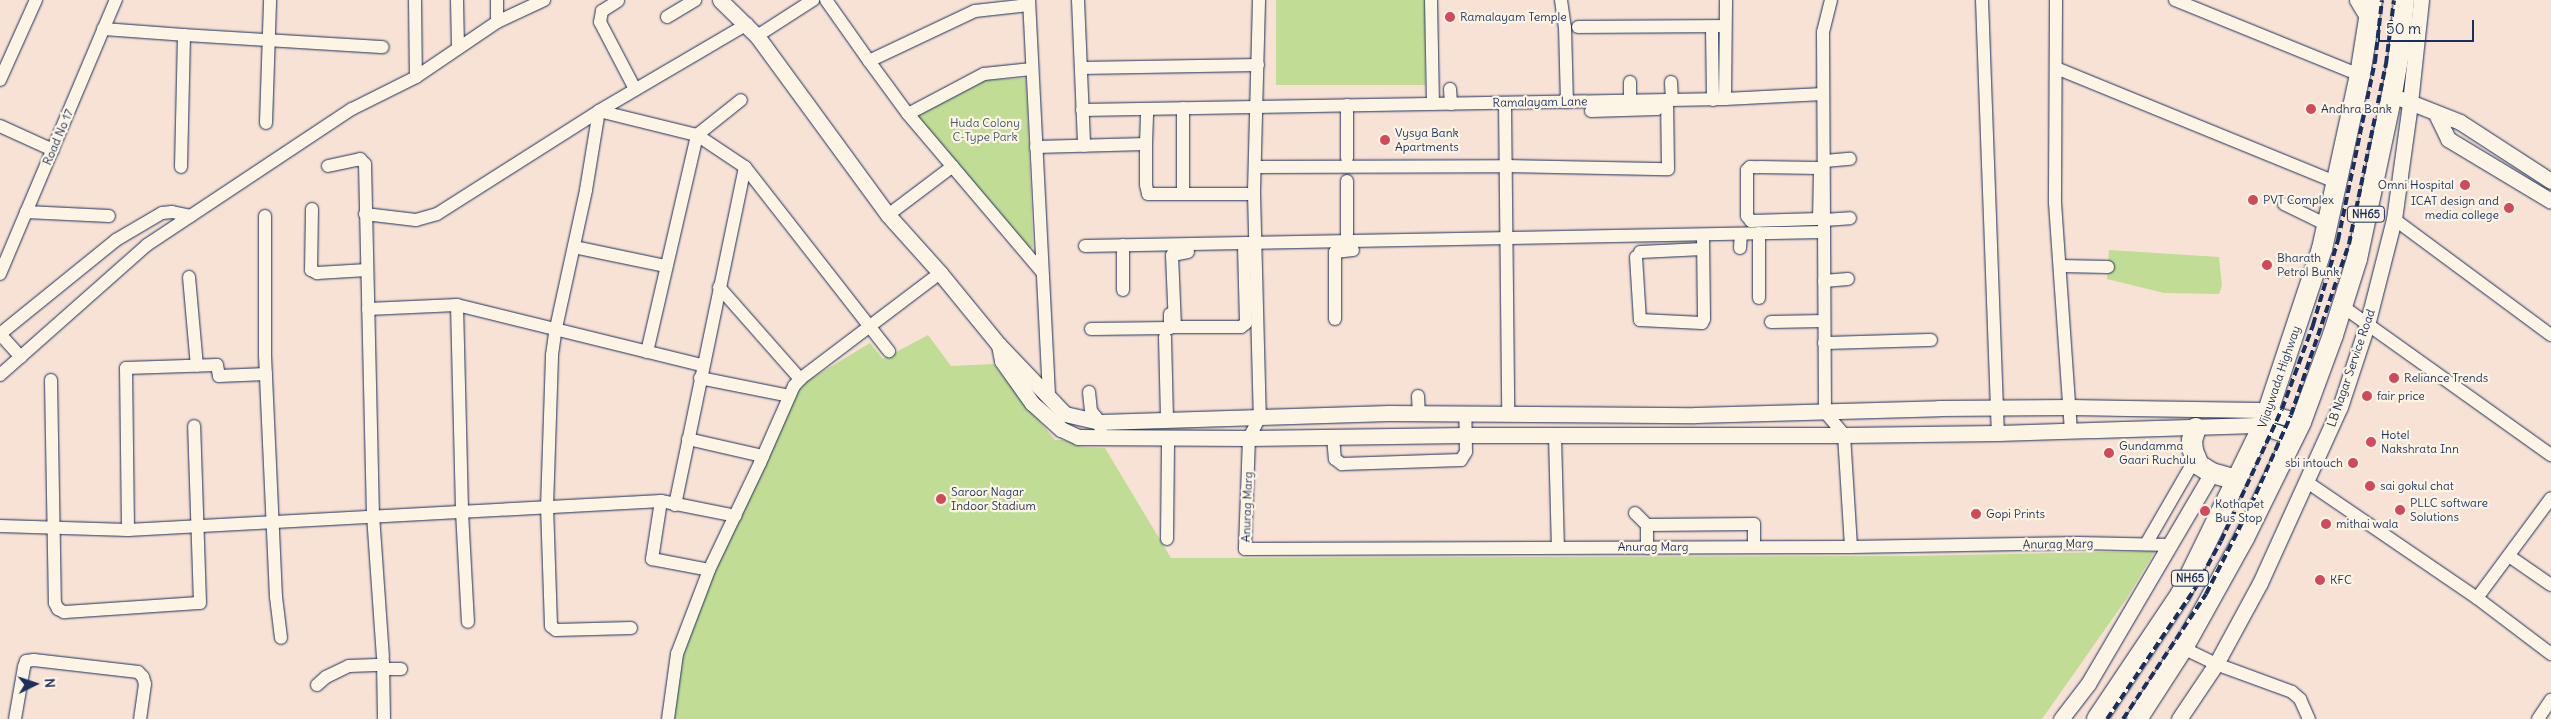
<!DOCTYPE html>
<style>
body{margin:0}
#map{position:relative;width:2551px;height:719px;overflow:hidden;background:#f8e2d5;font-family:Delius,sans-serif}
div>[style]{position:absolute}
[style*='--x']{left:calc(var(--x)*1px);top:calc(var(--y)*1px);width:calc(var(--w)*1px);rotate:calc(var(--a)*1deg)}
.green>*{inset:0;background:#c1dc94;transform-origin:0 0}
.roads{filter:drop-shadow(0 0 1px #1b2f5e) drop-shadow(0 0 1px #1b2f5e)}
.minor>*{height:12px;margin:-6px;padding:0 6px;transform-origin:6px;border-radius:6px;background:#fcf5e5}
.tertiary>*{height:15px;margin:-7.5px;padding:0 7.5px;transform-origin:7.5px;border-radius:7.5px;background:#fcf5e5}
.trunk>*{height:20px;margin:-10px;padding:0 10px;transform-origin:10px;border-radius:10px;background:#fcf5e5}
.rail>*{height:4px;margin-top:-2px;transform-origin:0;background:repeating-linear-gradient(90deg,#1b2f5e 0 8px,transparent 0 12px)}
.dots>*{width:14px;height:14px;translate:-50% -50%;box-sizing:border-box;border:2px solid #fcf5e5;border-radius:50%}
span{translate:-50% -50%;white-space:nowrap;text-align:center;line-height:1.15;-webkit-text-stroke:4.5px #fcf5e5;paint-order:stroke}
.shield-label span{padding:1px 4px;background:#fcf5e5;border:1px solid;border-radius:4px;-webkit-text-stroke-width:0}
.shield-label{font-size:11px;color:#1b2f5e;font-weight:700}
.poi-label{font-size:12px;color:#1b2f5e}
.left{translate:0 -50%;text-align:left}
.right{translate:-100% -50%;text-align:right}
.street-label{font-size:12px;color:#1b2f5e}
.park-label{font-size:12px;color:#445a6c}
.north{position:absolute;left:10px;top:659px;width:50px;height:50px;-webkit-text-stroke:4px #fcf5e5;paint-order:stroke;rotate:86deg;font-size:14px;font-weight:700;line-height:20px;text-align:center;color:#1b2f5e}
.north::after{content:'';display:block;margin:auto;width:18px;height:22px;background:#1b2f5e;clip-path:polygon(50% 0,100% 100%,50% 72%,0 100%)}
.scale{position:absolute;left:2378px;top:20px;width:96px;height:22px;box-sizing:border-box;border:2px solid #1b2f5e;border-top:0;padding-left:6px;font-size:15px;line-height:18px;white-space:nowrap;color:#1b2f5e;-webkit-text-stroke:4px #fcf5e5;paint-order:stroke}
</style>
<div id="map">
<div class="green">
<i style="left:1276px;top:0;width:149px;height:85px"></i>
<i style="clip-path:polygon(1026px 78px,1033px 247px,1026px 249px,918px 116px,986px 80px)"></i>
<i style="clip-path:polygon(2109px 250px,2219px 257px,2222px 286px,2219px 294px,2164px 293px,2107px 279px)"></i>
<i style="clip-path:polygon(928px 335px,951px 366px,993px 364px,1055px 440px,1063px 440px,1083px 447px,1105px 448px,1171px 558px,1911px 556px,2155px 551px,2127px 598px,2042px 719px,672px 719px,680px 656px,713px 571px,794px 397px,807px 381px,870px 343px,883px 359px)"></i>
</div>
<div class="roads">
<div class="minor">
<i style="--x:415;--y:0;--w:77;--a:89.3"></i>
<i style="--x:457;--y:0;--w:47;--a:88.8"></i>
<i style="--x:497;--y:0;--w:22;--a:90"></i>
<i style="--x:826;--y:0;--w:75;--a:54.8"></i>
<i style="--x:869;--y:61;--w:117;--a:-25.3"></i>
<i style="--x:975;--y:11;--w:54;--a:-6.3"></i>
<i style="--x:1029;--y:0;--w:399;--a:87.1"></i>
<i style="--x:1078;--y:0;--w:146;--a:87.6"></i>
<i style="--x:1259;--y:0;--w:194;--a:91.5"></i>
<i style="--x:1254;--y:194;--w:223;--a:88.5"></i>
<i style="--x:1260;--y:417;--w:24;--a:118"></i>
<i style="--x:1249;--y:438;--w:111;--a:92.1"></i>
<i style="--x:1245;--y:549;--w:606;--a:-0.19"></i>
<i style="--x:1851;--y:547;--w:227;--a:-1"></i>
<i style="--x:2078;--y:543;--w:93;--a:1.2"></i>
<i style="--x:1431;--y:0;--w:104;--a:88.9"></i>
<i style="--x:1561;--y:0;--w:27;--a:82"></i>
<i style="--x:1565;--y:27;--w:75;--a:88.5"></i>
<i style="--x:1831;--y:0;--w:33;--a:104"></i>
<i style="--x:1823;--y:32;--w:380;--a:89.7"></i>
<i style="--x:1825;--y:412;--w:30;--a:50"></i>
<i style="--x:1844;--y:435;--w:112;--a:86.4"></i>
<i style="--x:1982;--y:0;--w:433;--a:87.9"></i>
<i style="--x:2056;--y:0;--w:203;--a:90.3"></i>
<i style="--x:2055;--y:203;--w:228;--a:86"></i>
<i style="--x:2175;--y:0;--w:200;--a:22.1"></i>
<i style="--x:618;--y:1;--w:19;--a:148"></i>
<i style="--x:602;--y:11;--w:11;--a:100"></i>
<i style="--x:600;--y:22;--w:76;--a:62.4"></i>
<i style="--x:667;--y:17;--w:33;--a:-31"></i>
<i style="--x:1578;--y:27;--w:147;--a:-0.4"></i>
<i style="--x:1712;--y:27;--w:73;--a:89.2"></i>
<i style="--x:103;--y:29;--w:81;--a:4.2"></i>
<i style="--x:184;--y:35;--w:132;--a:91.3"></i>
<i style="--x:184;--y:35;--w:199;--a:3.5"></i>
<i style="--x:757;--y:36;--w:67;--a:-32.7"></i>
<i style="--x:869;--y:61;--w:66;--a:53.7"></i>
<i style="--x:908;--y:114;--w:206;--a:49.7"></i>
<i style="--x:1081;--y:68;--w:177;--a:-1"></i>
<i style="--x:2056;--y:68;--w:305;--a:22.2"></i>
<i style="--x:0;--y:80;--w:88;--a:-65.8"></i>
<i style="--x:1630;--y:82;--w:19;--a:90"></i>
<i style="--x:1671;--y:82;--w:18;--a:87"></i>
<i style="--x:1450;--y:89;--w:15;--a:86"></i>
<i style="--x:1725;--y:99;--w:99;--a:-89.4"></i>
<i style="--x:1505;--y:103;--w:309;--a:89.4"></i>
<i style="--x:1347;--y:105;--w:53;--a:90"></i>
<i style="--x:1183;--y:108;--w:86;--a:90"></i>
<i style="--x:1082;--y:110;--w:643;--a:-0.98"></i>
<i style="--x:1725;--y:99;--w:98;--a:-2.9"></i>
<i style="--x:1591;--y:111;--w:66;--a:-1.7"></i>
<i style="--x:908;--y:114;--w:86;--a:-27.8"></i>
<i style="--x:984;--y:74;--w:48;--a:-5.9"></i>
<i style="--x:266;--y:123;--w:123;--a:-88.1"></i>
<i style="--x:0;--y:126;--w:58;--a:24.4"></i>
<i style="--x:1146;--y:144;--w:35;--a:-88"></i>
<i style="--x:1036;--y:147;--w:110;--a:-1.6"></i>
<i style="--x:1146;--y:144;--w:41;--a:90"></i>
<i style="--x:1146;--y:185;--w:9;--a:77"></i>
<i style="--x:1148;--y:194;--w:106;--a:0"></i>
<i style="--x:1825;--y:161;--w:25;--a:-5"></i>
<i style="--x:328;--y:166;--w:33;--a:-12"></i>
<i style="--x:360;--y:159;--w:7;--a:45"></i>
<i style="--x:365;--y:164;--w:351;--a:88.7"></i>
<i style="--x:373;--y:515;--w:142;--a:86"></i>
<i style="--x:1255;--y:167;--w:250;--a:-0.2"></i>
<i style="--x:1505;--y:166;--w:163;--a:1.1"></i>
<i style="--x:1668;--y:169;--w:69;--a:-90.8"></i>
<i style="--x:1750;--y:167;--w:68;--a:0.8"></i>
<i style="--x:1818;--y:168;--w:4;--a:63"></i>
<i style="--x:1820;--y:172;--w:47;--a:91.2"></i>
<i style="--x:1819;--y:219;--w:68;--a:178.3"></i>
<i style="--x:1751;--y:221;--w:6;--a:-129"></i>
<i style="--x:1747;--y:216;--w:46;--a:-90"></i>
<i style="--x:1747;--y:170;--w:4;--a:-45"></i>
<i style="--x:1347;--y:181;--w:61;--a:90"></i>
<i style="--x:2284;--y:204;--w:48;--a:26"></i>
<i style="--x:312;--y:209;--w:61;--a:90.9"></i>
<i style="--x:311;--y:270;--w:7;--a:27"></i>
<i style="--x:317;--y:273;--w:50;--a:-3.4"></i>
<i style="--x:26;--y:212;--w:83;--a:2.8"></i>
<i style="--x:365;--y:214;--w:51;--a:6.7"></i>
<i style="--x:416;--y:220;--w:22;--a:-16"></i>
<i style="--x:437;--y:214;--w:192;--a:-32.4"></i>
<i style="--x:599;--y:111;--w:172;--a:-30.4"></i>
<i style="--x:888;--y:215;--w:81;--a:-37"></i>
<i style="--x:265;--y:216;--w:139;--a:90"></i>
<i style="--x:265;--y:355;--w:242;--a:87.4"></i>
<i style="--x:276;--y:597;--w:41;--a:83"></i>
<i style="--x:2394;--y:219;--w:195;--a:36.5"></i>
<i style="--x:1824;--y:220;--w:26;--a:-4"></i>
<i style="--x:1759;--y:233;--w:65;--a:90"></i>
<i style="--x:1123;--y:245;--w:45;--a:90"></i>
<i style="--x:1085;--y:246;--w:739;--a:-1.09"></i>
<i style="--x:574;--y:247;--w:94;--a:11.7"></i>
<i style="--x:1740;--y:248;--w:14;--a:-86"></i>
<i style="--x:1188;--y:252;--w:16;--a:169"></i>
<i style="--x:1172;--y:255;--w:72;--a:87.6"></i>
<i style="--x:1175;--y:327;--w:66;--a:0"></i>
<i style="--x:1241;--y:327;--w:6;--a:-39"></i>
<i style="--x:1246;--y:323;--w:79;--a:-91.5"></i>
<i style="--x:1640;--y:252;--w:63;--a:-2.7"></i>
<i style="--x:1636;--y:257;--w:63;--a:86.4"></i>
<i style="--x:1640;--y:320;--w:62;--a:2.8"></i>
<i style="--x:1702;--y:323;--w:4;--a:-63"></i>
<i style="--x:1704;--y:319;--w:84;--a:-90.7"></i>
<i style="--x:2060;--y:266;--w:48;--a:1.2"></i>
<i style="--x:0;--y:274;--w:298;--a:-67.1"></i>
<i style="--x:189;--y:277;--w:89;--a:84.9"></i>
<i style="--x:1824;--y:281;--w:24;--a:-5"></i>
<i style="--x:719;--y:287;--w:123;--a:48.6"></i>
<i style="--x:457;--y:305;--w:207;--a:88.6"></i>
<i style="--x:462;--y:512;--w:110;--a:86.9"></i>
<i style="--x:2342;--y:306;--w:257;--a:35.5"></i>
<i style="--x:368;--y:309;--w:89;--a:-2.6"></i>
<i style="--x:457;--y:305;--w:252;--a:13.8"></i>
<i style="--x:1335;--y:319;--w:67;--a:-90"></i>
<i style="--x:1335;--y:252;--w:18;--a:-6"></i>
<i style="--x:1771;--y:322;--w:53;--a:-1.1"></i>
<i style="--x:1091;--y:329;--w:79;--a:-0.7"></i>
<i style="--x:1170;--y:328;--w:14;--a:-90"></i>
<i style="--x:0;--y:334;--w:149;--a:-39"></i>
<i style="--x:116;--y:240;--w:53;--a:-30.4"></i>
<i style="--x:162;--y:213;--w:10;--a:-6"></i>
<i style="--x:172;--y:212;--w:19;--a:12"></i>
<i style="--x:0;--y:334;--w:31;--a:48"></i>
<i style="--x:1165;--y:337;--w:82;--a:88.6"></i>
<i style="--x:1824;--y:343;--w:107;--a:-1.6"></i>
<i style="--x:647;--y:352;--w:223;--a:-77"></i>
<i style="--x:697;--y:135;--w:56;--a:-38.5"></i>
<i style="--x:0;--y:375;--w:196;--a:-41.5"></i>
<i style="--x:147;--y:245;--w:246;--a:-33.6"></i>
<i style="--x:352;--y:109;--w:72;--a:-26.6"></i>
<i style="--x:416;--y:77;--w:98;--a:-34.2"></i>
<i style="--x:497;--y:22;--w:52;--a:-25.1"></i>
<i style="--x:700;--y:378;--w:91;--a:11.4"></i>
<i style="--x:51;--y:380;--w:223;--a:89"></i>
<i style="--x:55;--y:603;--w:7;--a:63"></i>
<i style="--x:58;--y:609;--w:7;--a:27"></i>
<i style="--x:64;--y:612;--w:136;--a:-3.8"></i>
<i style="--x:200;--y:603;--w:177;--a:-91.9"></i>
<i style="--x:1089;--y:392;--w:19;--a:84"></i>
<i style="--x:1091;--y:411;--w:14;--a:51"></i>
<i style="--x:1100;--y:422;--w:15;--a:86"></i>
<i style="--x:1418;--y:396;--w:17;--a:87"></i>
<i style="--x:1555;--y:436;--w:111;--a:88.5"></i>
<i style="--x:1333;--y:437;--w:22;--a:85"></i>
<i style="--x:1335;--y:459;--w:9;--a:36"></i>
<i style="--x:1342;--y:464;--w:119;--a:-1.9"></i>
<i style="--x:1461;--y:460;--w:9;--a:-58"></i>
<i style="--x:1466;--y:452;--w:39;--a:-91"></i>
<i style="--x:688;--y:439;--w:77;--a:12.8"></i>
<i style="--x:2307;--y:482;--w:206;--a:34.3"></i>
<i style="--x:2477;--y:598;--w:93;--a:37.1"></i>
<i style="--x:661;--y:501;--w:59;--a:98.8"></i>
<i style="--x:652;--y:559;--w:58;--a:10.9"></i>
<i style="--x:675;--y:505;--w:345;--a:-78.3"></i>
<i style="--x:1635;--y:513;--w:17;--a:45"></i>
<i style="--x:0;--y:526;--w:128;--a:1.8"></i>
<i style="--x:128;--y:530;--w:534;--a:-3.11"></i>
<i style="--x:661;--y:501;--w:76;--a:11.3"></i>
<i style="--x:128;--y:530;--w:162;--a:-90.7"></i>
<i style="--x:126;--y:368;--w:91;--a:-1.9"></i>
<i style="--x:217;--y:365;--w:11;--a:80"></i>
<i style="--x:219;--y:376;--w:47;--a:-2.4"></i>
<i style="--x:1167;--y:539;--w:101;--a:-89.4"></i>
<i style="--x:2146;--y:544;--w:98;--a:-60"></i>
<i style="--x:1647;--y:548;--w:23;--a:-90"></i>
<i style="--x:1647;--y:525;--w:107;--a:-0.5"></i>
<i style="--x:1754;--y:524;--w:23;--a:90"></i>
<i style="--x:2509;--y:556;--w:51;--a:34.6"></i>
<i style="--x:2477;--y:598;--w:124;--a:-53.5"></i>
<i style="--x:631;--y:628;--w:75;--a:178.5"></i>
<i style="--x:556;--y:630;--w:6;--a:-141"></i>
<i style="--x:551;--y:626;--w:119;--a:-91.9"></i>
<i style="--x:547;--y:507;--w:152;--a:-88.1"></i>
<i style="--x:552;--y:355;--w:27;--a:-82"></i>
<i style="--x:556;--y:328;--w:141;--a:-77.7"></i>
<i style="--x:586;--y:190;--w:80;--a:-80.7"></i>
<i style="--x:599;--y:111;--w:101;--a:13.8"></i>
<i style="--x:697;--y:135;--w:58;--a:33.7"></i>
<i style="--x:745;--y:167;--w:234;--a:52"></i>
<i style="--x:2183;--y:648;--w:37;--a:26"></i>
<i style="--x:2216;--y:664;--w:81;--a:20.2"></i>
<i style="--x:2292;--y:692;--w:11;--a:41"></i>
<i style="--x:2300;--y:699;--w:22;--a:66"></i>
<i style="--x:383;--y:661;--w:58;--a:89"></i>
<i style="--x:384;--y:669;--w:17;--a:0"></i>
<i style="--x:317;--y:685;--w:12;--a:-42"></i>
<i style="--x:326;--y:677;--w:25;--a:-26"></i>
<i style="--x:349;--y:666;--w:34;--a:-2"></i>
<i style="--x:15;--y:719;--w:53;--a:-80.2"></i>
<i style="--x:24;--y:667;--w:6;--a:-72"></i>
<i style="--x:26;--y:661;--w:8;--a:-7"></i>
<i style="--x:34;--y:660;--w:105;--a:6.6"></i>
<i style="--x:138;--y:672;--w:7;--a:45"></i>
<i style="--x:143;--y:677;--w:7;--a:74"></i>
<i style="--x:145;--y:684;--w:35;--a:98"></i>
<i style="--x:668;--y:719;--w:66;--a:-82.1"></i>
<i style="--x:677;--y:654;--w:90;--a:-69.1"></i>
<i style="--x:709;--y:570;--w:119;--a:-64.5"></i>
<i style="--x:760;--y:463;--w:84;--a:-66.2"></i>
<i style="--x:794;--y:386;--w:9;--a:-49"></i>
<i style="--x:800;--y:379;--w:176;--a:-37.1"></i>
<i style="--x:2538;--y:719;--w:23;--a:-56"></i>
</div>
<div class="tertiary">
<i style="--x:720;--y:0;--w:52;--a:44.2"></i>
<i style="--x:757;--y:36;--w:222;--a:53.8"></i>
<i style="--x:888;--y:215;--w:78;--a:48.1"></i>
<i style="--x:940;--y:273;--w:93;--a:50.7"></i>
<i style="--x:999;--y:345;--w:95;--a:46.3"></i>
<i style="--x:1065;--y:414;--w:36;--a:13"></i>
<i style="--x:1100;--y:422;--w:289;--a:-1.8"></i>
<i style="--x:1389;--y:413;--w:306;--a:0.4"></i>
<i style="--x:1695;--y:415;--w:244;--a:-1.6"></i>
<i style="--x:1939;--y:408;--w:131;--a:-0.4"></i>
<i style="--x:2070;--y:407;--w:190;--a:0.9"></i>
<i style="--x:2260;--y:410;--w:43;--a:16.3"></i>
<i style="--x:2357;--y:0;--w:26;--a:59"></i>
<i style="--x:2402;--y:99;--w:62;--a:21.6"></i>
<i style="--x:2460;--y:122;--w:108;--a:33"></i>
<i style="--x:2436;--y:114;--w:28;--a:64"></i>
<i style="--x:2448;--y:139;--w:120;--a:31"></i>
<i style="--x:999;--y:345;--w:16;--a:79"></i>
<i style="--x:1002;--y:361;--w:52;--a:54.5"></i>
<i style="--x:1032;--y:403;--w:39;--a:42"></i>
<i style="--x:1061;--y:429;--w:19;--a:25"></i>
<i style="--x:1078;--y:437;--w:171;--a:0.3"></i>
<i style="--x:1249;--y:438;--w:216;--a:-0.8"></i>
<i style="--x:1465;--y:435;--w:379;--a:0"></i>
<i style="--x:1844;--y:435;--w:154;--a:-0.7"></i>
<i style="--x:1998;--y:433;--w:258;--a:-1.8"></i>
<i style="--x:2256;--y:425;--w:41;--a:18.4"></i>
<i style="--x:2061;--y:719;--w:44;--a:-52.4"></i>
<i style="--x:2088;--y:684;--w:245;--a:-59.6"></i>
<i style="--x:2179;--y:719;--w:66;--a:-56.1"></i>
<i style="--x:2216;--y:664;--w:92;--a:-61.5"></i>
<i style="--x:2260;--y:583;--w:193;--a:-65.6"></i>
<i style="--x:2340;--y:407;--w:86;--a:-71.8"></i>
<i style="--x:2367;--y:325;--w:109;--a:-75.7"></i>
<i style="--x:2394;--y:219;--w:117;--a:-82.1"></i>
<i style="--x:2410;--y:103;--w:104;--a:-83.9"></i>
</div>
<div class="trunk">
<i style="--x:2196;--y:428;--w:13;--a:108"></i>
<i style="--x:2192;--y:440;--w:11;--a:85"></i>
<i style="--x:2193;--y:451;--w:15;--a:67"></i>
<i style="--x:2199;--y:465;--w:15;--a:32"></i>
<i style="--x:2212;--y:473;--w:26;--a:16"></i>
<i style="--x:2097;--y:719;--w:151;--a:-56.1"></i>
<i style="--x:2181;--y:594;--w:187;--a:-64"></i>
<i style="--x:2263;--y:426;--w:187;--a:-71.6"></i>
<i style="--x:2322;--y:249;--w:178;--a:-77.7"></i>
<i style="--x:2360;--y:75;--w:76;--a:-80.9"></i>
<i style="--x:2137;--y:719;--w:85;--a:-57.1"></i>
<i style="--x:2183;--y:648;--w:126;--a:-61"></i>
<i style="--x:2244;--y:538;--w:129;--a:-63.8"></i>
<i style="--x:2301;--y:422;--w:93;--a:-69.8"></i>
<i style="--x:2333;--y:335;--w:80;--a:-72.5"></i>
<i style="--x:2357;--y:259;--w:169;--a:-78"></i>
<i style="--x:2392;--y:94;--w:42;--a:-80.3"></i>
<i style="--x:2399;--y:53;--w:53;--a:-84.6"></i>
</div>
</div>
<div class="rail">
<i style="--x:2107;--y:719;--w:159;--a:-56"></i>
<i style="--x:2196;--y:587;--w:52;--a:-61.5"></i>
<i style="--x:2221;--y:541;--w:145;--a:-65.2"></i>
<i style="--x:2282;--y:409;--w:90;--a:-69.7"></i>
<i style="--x:2313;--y:325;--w:89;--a:-73.6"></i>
<i style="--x:2338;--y:240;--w:182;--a:-78.3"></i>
<i style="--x:2375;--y:62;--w:62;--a:-83.6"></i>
<i style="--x:2123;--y:719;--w:150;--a:-56.4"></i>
<i style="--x:2206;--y:594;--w:100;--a:-63.2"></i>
<i style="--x:2251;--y:505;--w:98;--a:-66"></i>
<i style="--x:2291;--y:415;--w:181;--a:-71.3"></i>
<i style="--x:2349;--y:244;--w:184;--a:-78.4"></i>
<i style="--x:2386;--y:64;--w:64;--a:-82.9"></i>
</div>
<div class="dots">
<i style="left:1450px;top:17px;background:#d1495b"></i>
<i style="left:2311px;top:109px;background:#d1495b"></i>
<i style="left:1385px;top:140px;background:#d1495b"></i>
<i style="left:2465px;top:185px;background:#d1495b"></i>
<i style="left:2253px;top:200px;background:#d1495b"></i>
<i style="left:2509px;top:208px;background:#d1495b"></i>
<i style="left:2267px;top:265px;background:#d1495b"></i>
<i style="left:2394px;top:378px;background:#d1495b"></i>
<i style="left:2367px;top:396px;background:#d1495b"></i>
<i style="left:2371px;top:442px;background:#d1495b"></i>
<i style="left:2109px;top:453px;background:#d1495b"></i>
<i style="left:2353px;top:463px;background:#d1495b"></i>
<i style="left:2370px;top:486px;background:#d1495b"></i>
<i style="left:941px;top:499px;background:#d1495b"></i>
<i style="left:2400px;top:510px;background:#d1495b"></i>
<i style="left:2205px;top:511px;background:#d1495b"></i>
<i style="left:1976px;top:514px;background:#d1495b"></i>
<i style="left:2326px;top:524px;background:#d1495b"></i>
<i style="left:2320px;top:580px;background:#d1495b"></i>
</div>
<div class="shield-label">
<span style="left:2366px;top:214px">NH65</span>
<span style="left:2190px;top:578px">NH65</span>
</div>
<div class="poi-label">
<span class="left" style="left:1460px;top:17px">Ramalayam Temple</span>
<span class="left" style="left:2321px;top:109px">Andhra Bank</span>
<span class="left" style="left:1395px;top:140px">Vysya Bank<br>Apartments</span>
<span class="right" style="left:2454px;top:185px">Omni Hospital</span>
<span class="left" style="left:2263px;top:200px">PVT Complex</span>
<span class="right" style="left:2499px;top:208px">ICAT design and<br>media college</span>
<span class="left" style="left:2277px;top:265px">Bharath<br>Petrol Bunk</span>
<span class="left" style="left:2404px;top:378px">Reliance Trends</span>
<span class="left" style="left:2377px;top:396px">fair price</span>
<span class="left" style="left:2381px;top:442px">Hotel<br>Nakshrata Inn</span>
<span class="left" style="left:2119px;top:453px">Gundamma<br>Gaari Ruchulu</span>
<span class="right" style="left:2343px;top:463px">sbi intouch</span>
<span class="left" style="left:2380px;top:486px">sai gokul chat</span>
<span class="left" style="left:951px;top:499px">Saroor Nagar<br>Indoor Stadium</span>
<span class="left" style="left:2410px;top:510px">PLLC software<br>Solutions</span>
<span class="left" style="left:2215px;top:511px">Kothapet<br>Bus Stop</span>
<span class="left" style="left:1986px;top:514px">Gopi Prints</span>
<span class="left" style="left:2336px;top:524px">mithai wala</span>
<span class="left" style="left:2330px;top:580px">KFC</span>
</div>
<div class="street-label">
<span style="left:1540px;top:102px;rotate:-1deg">Ramalayam Lane</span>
<span style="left:58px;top:137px;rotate:-67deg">Road No 17</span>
<span style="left:2351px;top:368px;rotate:-71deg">LB Nagar Service Road</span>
<span style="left:2279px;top:377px;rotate:-71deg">Vijaywada Highway</span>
<span style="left:1247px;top:507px;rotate:-88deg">Anurag Marg</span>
<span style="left:2058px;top:544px;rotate:-1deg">Anurag Marg</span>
<span style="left:1653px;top:547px">Anurag Marg</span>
</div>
<div class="park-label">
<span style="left:985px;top:130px">Huda Colony<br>C-Type Park</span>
</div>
<div class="north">N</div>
<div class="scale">50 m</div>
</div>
